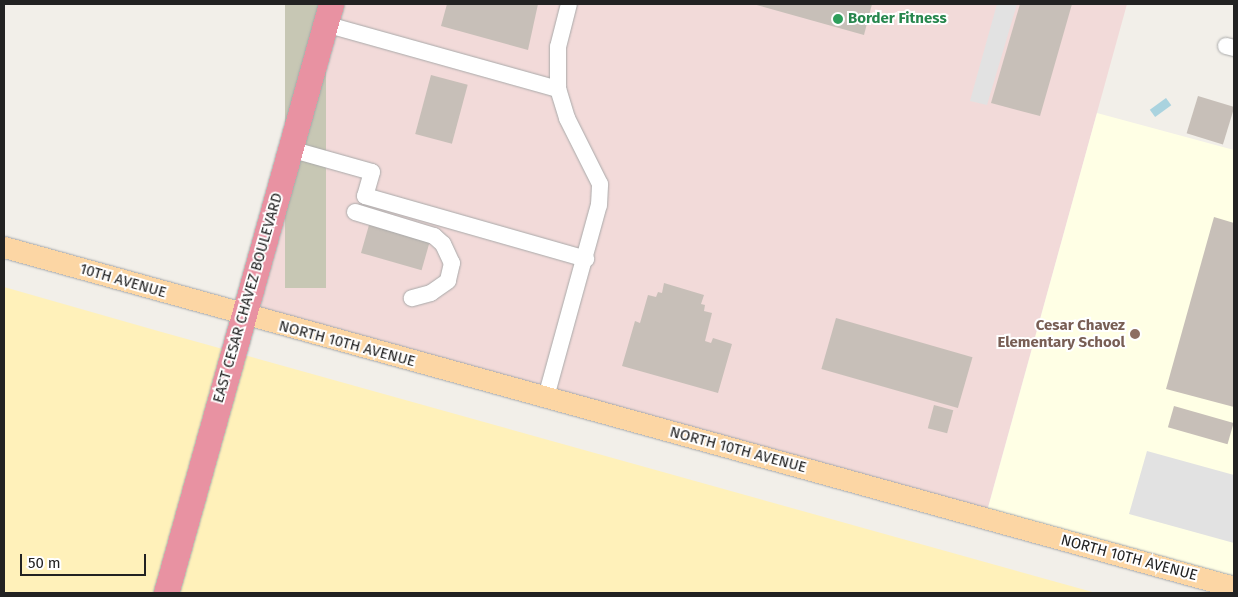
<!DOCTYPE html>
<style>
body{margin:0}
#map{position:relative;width:1238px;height:597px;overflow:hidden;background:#f2efe9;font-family:"Fira Sans",sans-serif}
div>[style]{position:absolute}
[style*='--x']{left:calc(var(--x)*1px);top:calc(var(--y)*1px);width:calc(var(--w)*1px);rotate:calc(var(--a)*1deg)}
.commercial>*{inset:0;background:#f2dad9}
.education>*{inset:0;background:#ffffe5}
.construction>*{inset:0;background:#c7c7b4;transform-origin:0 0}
.sand>*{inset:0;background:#fff1ba}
.parking>*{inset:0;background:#e2e2e2}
.water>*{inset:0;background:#aad3df;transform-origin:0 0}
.building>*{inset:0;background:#c7bfb8;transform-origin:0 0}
.roads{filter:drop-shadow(0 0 1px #a9a9a9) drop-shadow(0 0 1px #a9a9a9)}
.minor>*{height:16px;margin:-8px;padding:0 8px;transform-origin:8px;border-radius:8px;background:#fff}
.major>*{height:21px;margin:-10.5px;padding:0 10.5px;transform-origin:10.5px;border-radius:10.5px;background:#fcd6a4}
.highway>*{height:25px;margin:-12.5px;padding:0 12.5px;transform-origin:12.5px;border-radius:12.5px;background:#e892a2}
.dots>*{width:14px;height:14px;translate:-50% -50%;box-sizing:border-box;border:2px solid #fff;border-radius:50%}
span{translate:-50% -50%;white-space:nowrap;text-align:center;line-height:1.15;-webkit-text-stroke:4px #fff;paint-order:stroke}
.leisure-label{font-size:15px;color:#27864d;font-weight:700}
.left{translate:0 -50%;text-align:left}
.street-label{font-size:15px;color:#222}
.education-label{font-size:15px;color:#785e54;font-weight:700}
.right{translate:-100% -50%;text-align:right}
.frame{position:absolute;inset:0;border:5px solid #222;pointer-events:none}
.scale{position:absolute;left:20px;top:554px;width:126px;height:22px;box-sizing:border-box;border:2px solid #222;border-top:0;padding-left:6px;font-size:15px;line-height:18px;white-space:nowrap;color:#222;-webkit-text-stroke:4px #fff;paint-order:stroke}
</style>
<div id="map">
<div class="commercial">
<i style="clip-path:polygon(331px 4px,1127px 4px,985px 518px,242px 315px)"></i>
</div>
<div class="education">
<i style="clip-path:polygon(1097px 113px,1234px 150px,1234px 587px,985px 519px)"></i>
</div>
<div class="construction">
<i style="left:285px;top:4px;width:41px;height:284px"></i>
</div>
<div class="sand">
<i style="clip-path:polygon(4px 287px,158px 331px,1096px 593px,4px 593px)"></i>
</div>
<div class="parking">
<i style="clip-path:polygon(997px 4px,1017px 4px,987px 105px,970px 101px)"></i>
<i style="clip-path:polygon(1147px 451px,1234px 475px,1234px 543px,1129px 514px)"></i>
</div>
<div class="water">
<i style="left:1166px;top:98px;width:9px;height:20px;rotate:54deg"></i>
</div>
<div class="building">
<i style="clip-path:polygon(447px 4px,538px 4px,528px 50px,441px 26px)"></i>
<i style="clip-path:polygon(753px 4px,872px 4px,864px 35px)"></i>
<i style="clip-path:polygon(1020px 4px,1072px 4px,1040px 116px,991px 103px)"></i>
<i style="left:431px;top:75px;width:38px;height:61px;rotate:15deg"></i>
<i style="left:1198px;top:96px;width:38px;height:39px;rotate:17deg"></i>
<i style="clip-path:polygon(1214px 217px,1234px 223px,1234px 407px,1166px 389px)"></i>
<i style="left:369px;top:225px;width:63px;height:29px;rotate:16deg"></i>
<i style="clip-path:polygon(664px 283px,704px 295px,701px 304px,705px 305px,704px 311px,712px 313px,705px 341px,711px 343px,713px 338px,732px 344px,718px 393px,622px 366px,635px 321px,640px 323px,648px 295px,656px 297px,658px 292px,662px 293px)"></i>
<i style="left:836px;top:318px;width:142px;height:53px;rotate:16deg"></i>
<i style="left:934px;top:405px;width:20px;height:24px;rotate:15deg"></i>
<i style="left:1174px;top:406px;width:62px;height:22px;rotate:16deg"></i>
</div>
<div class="roads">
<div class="minor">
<i style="--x:325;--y:24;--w:242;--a:15.6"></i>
<i style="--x:1226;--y:46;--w:8;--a:14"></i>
<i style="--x:290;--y:149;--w:85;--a:15.7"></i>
<i style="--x:372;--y:172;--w:25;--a:106"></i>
<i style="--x:365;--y:196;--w:230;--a:15.9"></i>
<i style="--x:355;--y:212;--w:83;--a:16.9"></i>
<i style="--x:434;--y:236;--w:12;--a:42"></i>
<i style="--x:443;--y:244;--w:21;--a:65"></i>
<i style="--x:452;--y:263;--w:18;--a:103"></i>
<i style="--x:448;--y:281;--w:21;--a:145"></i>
<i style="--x:431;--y:293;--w:20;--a:165"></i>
<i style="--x:546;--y:397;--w:199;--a:-74.6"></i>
<i style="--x:599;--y:205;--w:21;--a:-87"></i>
<i style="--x:600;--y:184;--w:74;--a:-116.6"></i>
<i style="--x:567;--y:118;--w:30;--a:-107"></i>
<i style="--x:558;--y:89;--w:42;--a:-90"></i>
<i style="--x:558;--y:47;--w:44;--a:-75.7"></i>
</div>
<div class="major">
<i style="--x:4;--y:247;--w:1276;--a:15.45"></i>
</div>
<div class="highway">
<i style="--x:166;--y:593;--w:612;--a:-74.35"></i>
</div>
</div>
<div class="dots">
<i style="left:838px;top:19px;background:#2e9e5b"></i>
<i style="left:1135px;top:334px;background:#8d6e63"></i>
</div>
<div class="leisure-label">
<span class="left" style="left:848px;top:19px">Border Fitness</span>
</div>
<div class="street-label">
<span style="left:123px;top:281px;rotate:16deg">10TH AVENUE</span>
<span style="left:248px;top:298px;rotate:-74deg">EAST CESAR CHAVEZ BOULEVARD</span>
<span style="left:347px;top:344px;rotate:15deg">NORTH 10TH AVENUE</span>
<span style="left:738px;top:450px;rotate:15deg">NORTH 10TH AVENUE</span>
<span style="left:1129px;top:558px;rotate:15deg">NORTH 10TH AVENUE</span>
</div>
<div class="education-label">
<span class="right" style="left:1125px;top:334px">Cesar Chavez<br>Elementary School</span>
</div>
<div class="frame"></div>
<div class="scale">50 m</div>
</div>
